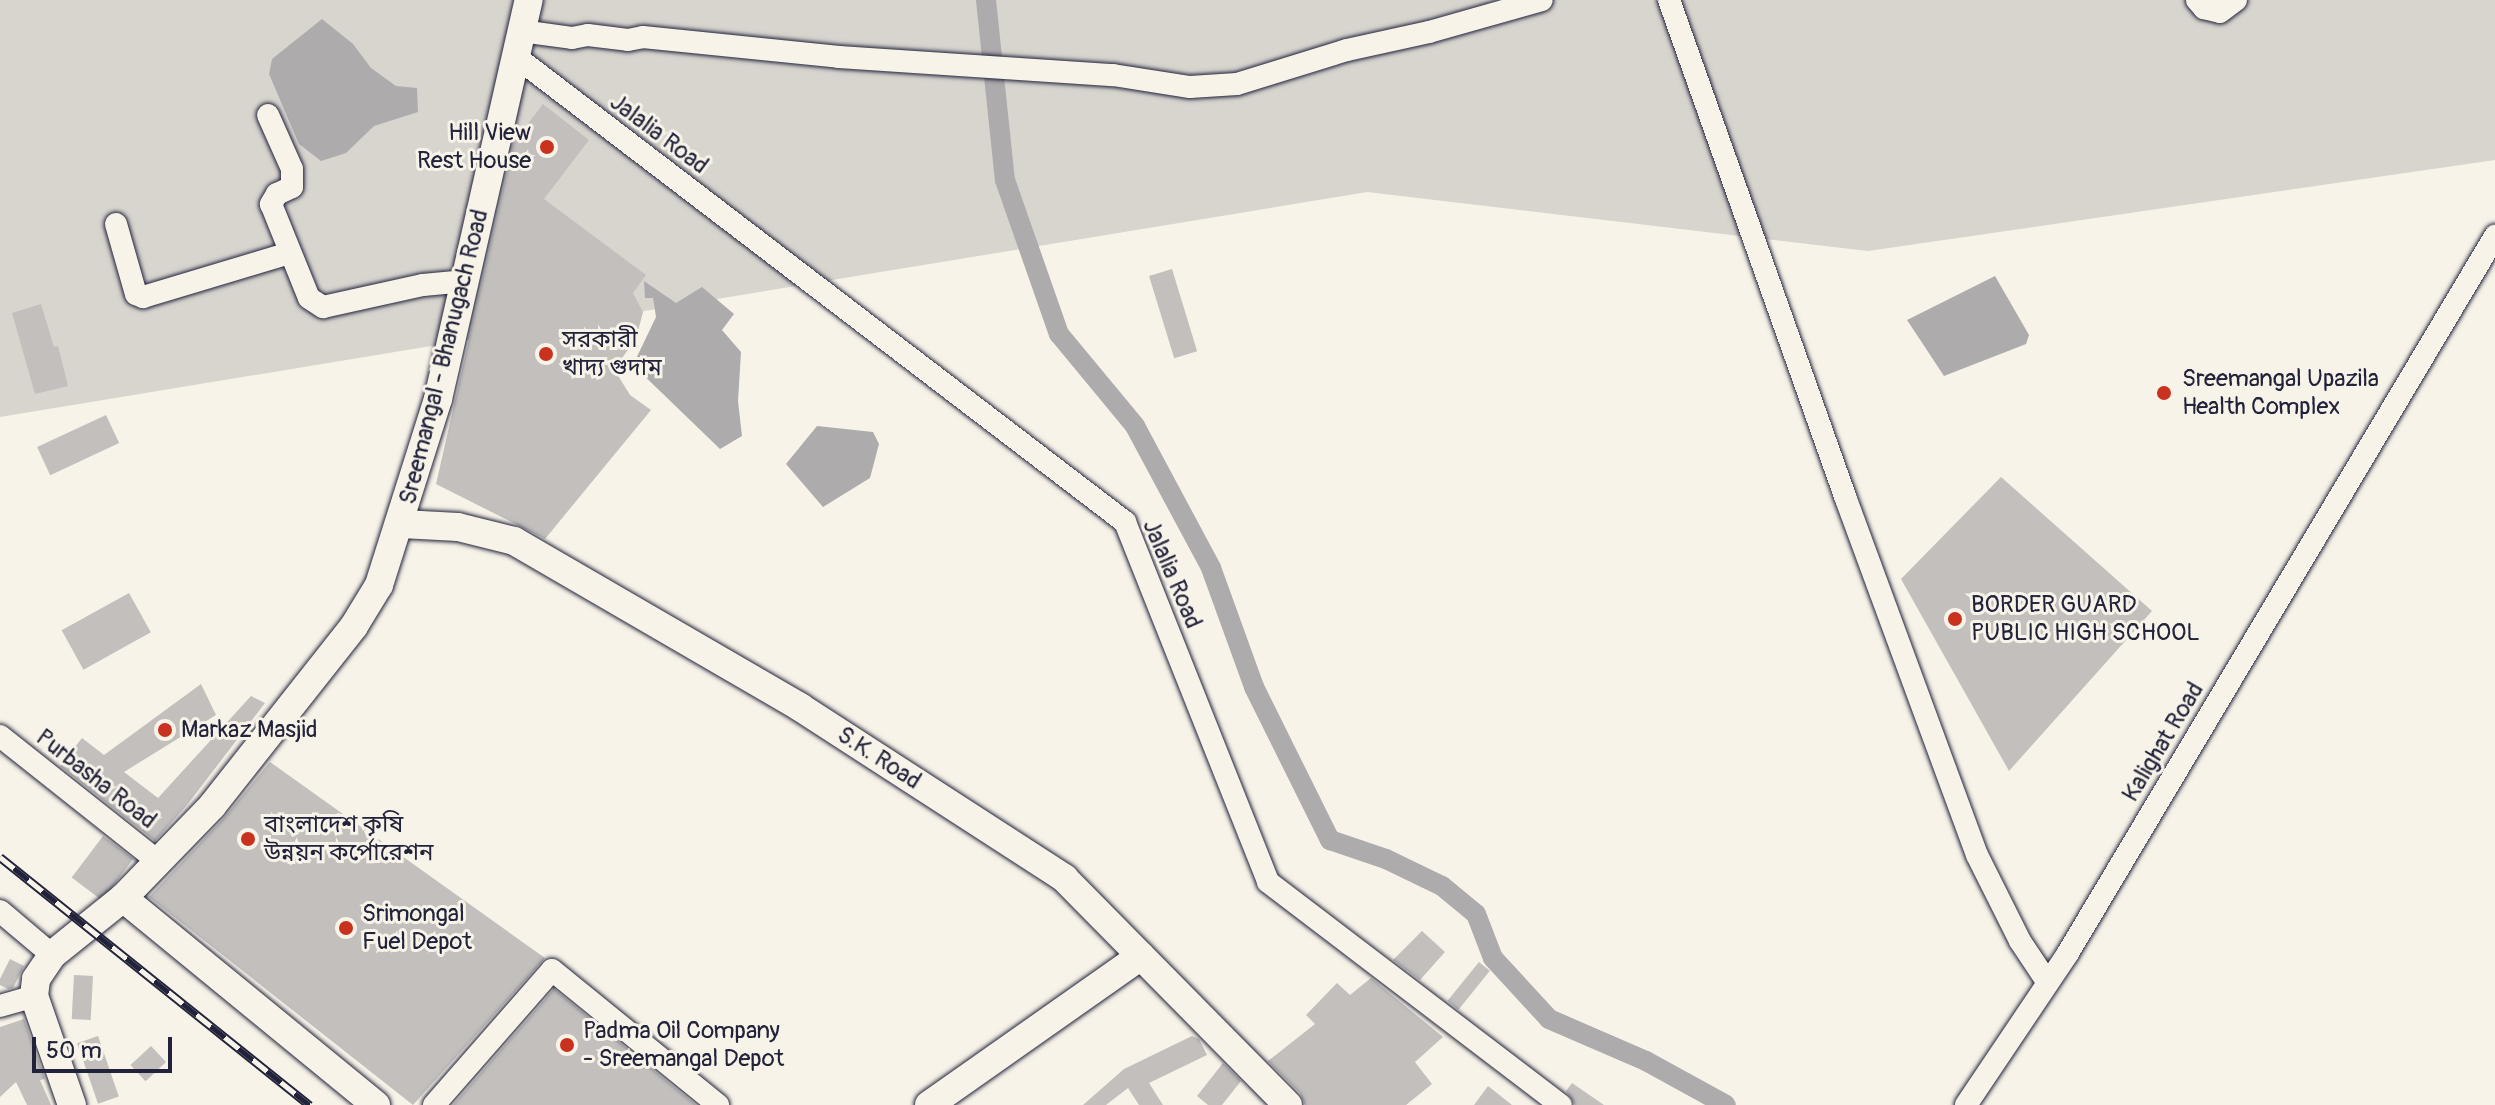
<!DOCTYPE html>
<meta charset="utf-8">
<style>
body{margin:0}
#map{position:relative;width:2495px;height:1105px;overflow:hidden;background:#f7f3e8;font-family:Pangolin,"Noto Sans Bengali",sans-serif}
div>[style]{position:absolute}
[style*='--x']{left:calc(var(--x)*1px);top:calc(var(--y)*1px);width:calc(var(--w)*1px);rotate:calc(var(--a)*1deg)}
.green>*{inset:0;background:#d8d5cf}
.water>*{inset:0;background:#aeabad}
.canal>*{height:20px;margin:-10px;padding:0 10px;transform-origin:10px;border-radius:10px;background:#aeabad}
.building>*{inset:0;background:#c2bfbd;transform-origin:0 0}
.roads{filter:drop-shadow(0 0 2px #22223b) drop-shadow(0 0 2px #22223b)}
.minor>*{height:22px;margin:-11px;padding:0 11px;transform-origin:11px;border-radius:11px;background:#f7f3e8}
.major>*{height:28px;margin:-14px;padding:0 14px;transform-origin:14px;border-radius:14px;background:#f7f3e8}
.rail>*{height:9px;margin-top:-4.5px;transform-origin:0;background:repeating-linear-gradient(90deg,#f7f3e8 0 18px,#22223b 0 36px);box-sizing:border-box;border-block:2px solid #22223b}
.dots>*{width:22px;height:22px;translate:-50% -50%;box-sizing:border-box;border:4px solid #f7f3e8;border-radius:50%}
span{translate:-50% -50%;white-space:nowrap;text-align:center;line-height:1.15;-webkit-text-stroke:6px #f7f3e8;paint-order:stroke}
.poi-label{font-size:24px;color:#22223b}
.right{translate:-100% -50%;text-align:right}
.left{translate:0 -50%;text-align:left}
.street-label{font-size:24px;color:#22223b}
.scale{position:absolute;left:32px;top:1037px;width:140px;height:36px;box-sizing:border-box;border:4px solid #22223b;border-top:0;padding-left:10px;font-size:24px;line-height:28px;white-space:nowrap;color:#22223b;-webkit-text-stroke:6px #f7f3e8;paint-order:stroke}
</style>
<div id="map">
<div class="green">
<i style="clip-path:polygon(0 0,2495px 0,2495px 160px,1868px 251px,1367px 192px,0 417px)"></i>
</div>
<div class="water">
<i style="clip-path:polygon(322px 19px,353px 44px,371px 68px,396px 86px,417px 88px,418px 112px,374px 126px,346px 153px,321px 161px,299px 144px,269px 74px,272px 59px)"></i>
<i style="clip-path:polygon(1995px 276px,2029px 335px,2026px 344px,1944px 376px,1907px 320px)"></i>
<i style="clip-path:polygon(644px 281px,676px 303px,702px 287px,734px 314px,722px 330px,741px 352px,738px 401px,742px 436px,720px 449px,633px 365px,656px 317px,653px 298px,645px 298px)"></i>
<i style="clip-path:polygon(817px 426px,873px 432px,879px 444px,870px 478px,823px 507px,786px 464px)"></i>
</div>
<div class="canal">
<i style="--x:986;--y:0;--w:181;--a:84"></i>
<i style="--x:1005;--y:180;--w:163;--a:70.7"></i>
<i style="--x:1059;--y:334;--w:119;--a:50.4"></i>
<i style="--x:1135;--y:426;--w:161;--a:61.8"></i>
<i style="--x:1211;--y:568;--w:127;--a:70.1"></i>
<i style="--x:1254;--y:687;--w:171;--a:63.6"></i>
<i style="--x:1330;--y:840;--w:59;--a:18.7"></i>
<i style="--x:1386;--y:859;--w:62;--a:25.7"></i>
<i style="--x:1442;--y:886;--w:44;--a:39.5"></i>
<i style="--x:1476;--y:914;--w:47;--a:68.9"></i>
<i style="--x:1493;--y:958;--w:83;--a:47.4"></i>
<i style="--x:1549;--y:1019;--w:106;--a:23.4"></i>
<i style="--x:1646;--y:1061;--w:91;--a:28.8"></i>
</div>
<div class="building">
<i style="clip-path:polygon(543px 104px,589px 140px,544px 199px,646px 275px,633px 293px,643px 312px,636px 339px,614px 369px,630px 395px,651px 410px,545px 539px,436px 484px,514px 142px)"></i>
<i style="left:1172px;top:269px;width:86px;height:24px;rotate:73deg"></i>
<i style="clip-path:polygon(41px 304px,54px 347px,58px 346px,68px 386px,35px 394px,12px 313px)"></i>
<i style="left:106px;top:415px;width:31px;height:76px;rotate:65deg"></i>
<i style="clip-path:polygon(2001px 477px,2152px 611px,2009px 771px,1901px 579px)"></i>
<i style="left:129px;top:593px;width:45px;height:77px;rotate:61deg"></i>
<i style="clip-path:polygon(201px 684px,216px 715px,124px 772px,158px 798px,251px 696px,265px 703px,187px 805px,155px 841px,60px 766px,82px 738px,104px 755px)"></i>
<i style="clip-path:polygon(270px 762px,545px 958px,413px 1105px,149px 897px,224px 818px)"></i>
<i style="left:103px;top:836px;width:38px;height:52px;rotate:37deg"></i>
<i style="clip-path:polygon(1422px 931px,1445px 952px,1420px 980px,1393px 960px)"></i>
<i style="clip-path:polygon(10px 959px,24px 966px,13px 988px,8px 989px,0 985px,0 979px)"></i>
<i style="left:1479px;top:962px;width:14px;height:50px;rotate:39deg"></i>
<i style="left:74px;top:975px;width:19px;height:44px;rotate:3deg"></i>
<i style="clip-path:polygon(1371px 978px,1443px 1037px,1415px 1062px,1432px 1084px,1406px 1105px,1305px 1105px,1300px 1093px,1268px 1061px,1315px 1024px,1306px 1015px,1337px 983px,1350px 995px)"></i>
<i style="clip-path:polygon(554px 989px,696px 1105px,453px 1105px)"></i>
<i style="clip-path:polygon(24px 1019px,45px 1079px,40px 1080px,51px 1105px,27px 1105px,16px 1082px,0 1097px,0 1027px)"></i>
<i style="left:98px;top:1036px;width:64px;height:22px;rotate:71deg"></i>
<i style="clip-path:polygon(1192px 1036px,1199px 1039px,1207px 1055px,1149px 1083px,1163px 1105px,1139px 1105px,1128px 1088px,1106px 1105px,1083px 1105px,1124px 1069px)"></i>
<i style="left:151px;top:1046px;width:22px;height:28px;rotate:47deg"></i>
<i style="clip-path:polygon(1223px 1063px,1241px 1081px,1222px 1105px,1208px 1105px,1197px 1096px)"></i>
<i style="clip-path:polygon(1572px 1083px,1604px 1105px,1575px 1105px,1566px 1091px)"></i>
<i style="clip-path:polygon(1488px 1086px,1512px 1105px,1474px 1105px)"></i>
</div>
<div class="roads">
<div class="minor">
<i style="--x:1669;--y:0;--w:529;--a:70.47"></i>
<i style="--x:1846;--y:499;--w:379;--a:69.8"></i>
<i style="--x:1977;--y:855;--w:96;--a:63.4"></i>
<i style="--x:2020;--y:941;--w:50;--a:56.3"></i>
<i style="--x:2197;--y:0;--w:11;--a:49"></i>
<i style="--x:2204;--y:8;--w:16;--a:14"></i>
<i style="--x:2220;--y:12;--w:20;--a:-37"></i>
<i style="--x:521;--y:31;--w:51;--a:7.8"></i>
<i style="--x:572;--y:38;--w:16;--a:-11"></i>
<i style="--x:588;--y:35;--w:40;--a:7.1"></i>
<i style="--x:628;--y:40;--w:15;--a:-11"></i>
<i style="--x:643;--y:37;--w:197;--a:5.8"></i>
<i style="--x:839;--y:57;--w:275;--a:3.8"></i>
<i style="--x:1113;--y:75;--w:78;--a:8.9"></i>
<i style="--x:1190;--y:87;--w:47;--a:-3.7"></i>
<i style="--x:1237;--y:84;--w:115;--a:-17.2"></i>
<i style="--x:1347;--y:50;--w:84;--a:-12.4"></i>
<i style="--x:1429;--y:32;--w:117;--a:-15.8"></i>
<i style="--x:515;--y:56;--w:768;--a:37.38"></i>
<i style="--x:1125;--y:522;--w:387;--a:68.3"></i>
<i style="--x:1268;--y:882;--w:368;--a:37.3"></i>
<i style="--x:268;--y:115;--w:59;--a:66"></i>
<i style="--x:292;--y:169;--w:18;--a:90"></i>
<i style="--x:292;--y:187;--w:17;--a:155"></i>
<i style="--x:277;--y:194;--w:12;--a:121"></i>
<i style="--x:271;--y:204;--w:101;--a:68"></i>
<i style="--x:309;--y:298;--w:17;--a:33"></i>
<i style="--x:323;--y:307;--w:102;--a:-12.4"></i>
<i style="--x:423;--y:285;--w:43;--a:-5.3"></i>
<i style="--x:116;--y:224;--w:73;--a:74.1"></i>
<i style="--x:136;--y:294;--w:8;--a:23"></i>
<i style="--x:143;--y:297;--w:153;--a:-16.7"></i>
<i style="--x:0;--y:736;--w:204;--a:38.4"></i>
<i style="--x:0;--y:911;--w:68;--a:40.2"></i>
<i style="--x:0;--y:1006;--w:35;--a:-16"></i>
<i style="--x:434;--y:1105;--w:179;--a:-48.8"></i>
<i style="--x:552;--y:970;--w:214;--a:39.1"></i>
<i style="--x:1966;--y:1105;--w:183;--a:-56.1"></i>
<i style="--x:2068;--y:953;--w:835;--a:-59.22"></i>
</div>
<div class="major">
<i style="--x:402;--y:524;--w:56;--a:3.1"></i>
<i style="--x:458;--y:527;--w:58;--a:14"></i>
<i style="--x:514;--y:541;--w:331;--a:30.1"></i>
<i style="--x:800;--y:707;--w:315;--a:32.9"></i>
<i style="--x:1064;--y:878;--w:319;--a:45.4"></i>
<i style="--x:123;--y:898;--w:327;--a:39.3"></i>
<i style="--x:72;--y:1105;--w:115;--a:-109.2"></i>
<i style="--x:34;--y:996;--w:17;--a:-83"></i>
<i style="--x:36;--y:979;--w:29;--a:-56"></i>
<i style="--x:52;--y:955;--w:91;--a:-38.8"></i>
<i style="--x:123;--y:898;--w:128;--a:-45.9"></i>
<i style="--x:212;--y:806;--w:229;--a:-51.7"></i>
<i style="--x:354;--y:626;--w:48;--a:-58.6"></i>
<i style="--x:379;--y:585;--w:195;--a:-72.4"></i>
<i style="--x:438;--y:399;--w:409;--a:-77.2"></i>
<i style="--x:929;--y:1105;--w:259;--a:-35.1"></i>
</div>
</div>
<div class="rail">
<i style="--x:0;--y:857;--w:397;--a:38.7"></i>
</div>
<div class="dots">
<i style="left:547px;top:147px;background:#c8321e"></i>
<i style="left:546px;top:354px;background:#c8321e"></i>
<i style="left:2164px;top:393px;background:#c8321e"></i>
<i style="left:1955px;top:619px;background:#c8321e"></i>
<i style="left:165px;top:730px;background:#c8321e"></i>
<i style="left:248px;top:839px;background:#c8321e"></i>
<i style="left:346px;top:928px;background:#c8321e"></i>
<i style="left:567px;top:1045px;background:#c8321e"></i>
</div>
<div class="poi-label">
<span class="right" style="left:531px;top:147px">Hill View<br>Rest House</span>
<span class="left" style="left:562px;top:354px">সরকারী<br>খাদ্য গুদাম</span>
<span class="left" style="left:2182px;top:393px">Sreemangal Upazila<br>Health Complex</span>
<span class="left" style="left:1971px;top:619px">BORDER GUARD<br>PUBLIC HIGH SCHOOL</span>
<span class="left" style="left:181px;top:730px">Markaz Masjid</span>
<span class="left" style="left:264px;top:839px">বাংলাদেশ কৃষি<br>উন্নয়ন কর্পোরেশন</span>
<span class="left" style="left:362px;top:928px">Srimongal<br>Fuel Depot</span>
<span class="left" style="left:583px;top:1045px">Padma Oil Company<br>- Sreemangal Depot</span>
</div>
<div class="street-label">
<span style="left:659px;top:134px;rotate:37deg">Jalalia Road</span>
<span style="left:444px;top:357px;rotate:-76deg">Sreemangal - Bhanugach Road</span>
<span style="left:1172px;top:574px;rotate:67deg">Jalalia Road</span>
<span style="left:2163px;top:742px;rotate:-59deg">Kalighat Road</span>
<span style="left:879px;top:758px;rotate:33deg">S.K. Road</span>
<span style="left:96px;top:779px;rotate:38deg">Purbasha Road</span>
</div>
<div class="scale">50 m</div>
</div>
